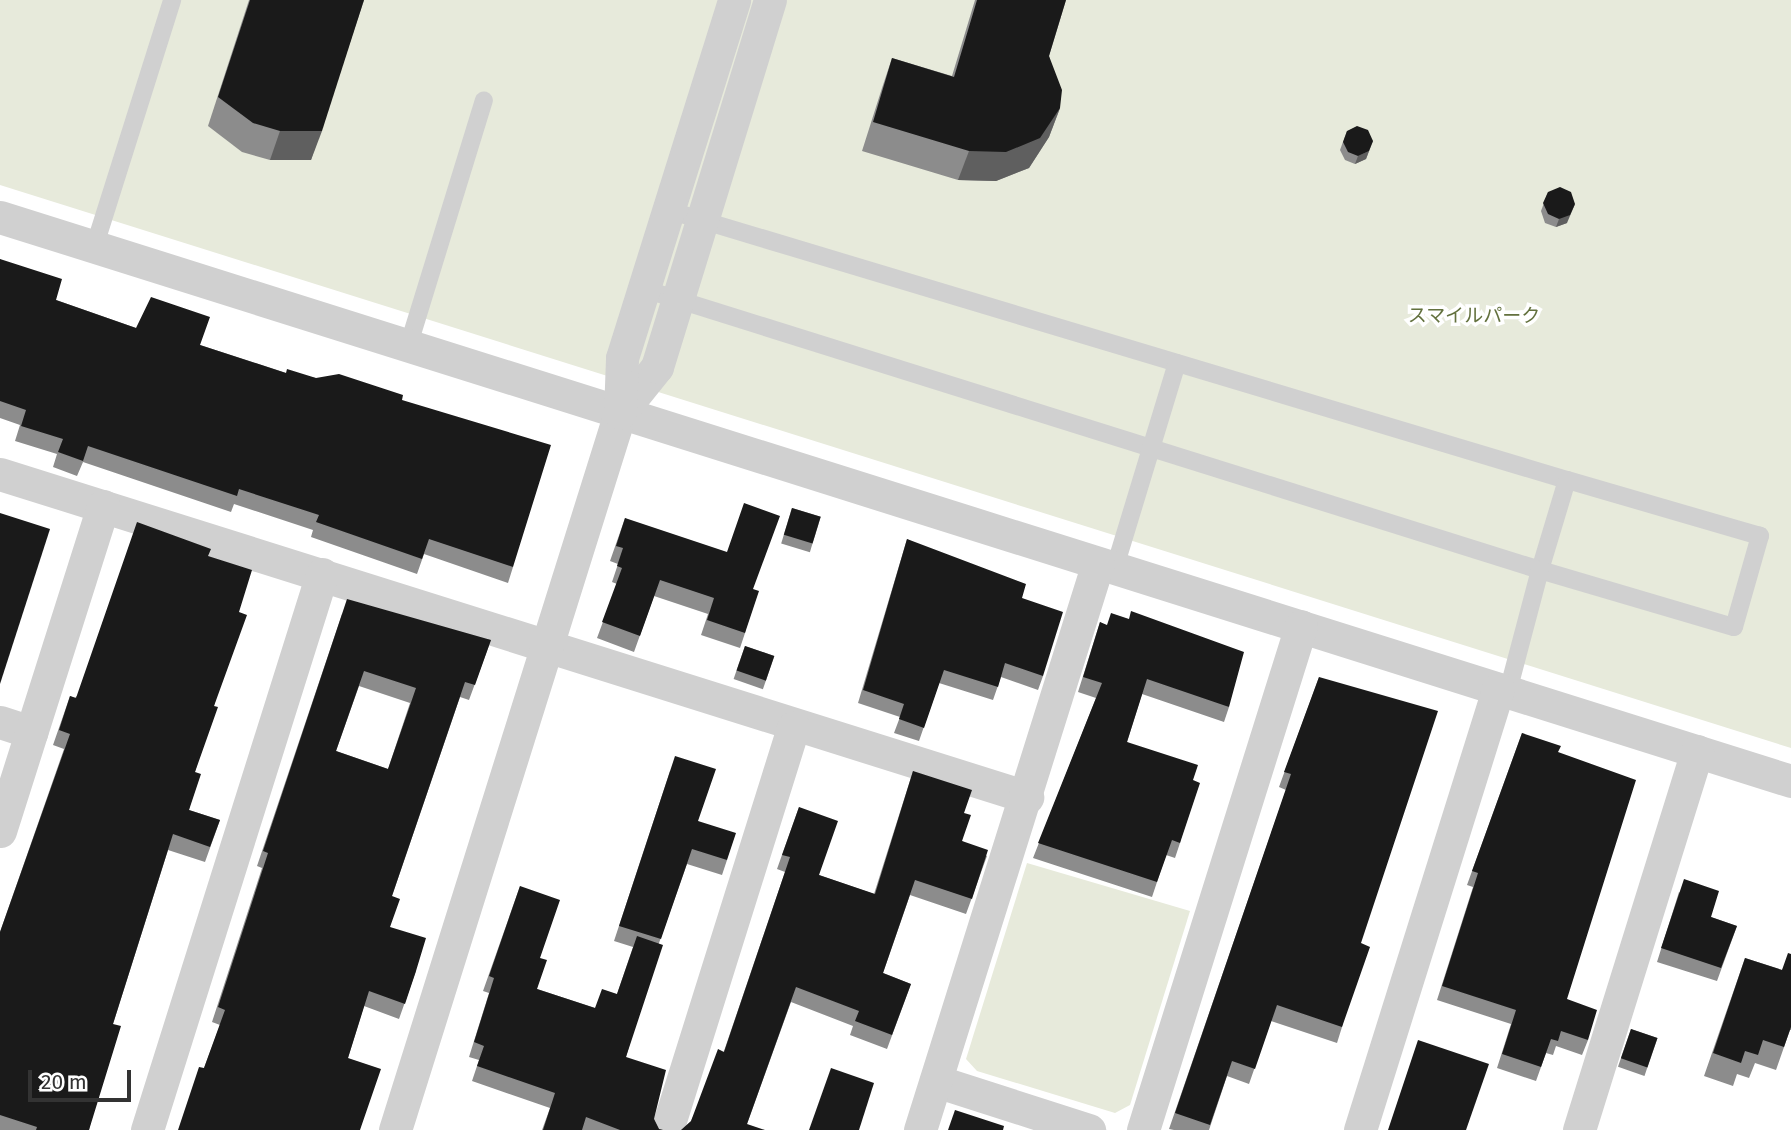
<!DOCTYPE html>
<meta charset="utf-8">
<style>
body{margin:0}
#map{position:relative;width:1791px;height:1130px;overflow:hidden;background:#fff;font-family:"Fira Sans","Noto Sans JP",sans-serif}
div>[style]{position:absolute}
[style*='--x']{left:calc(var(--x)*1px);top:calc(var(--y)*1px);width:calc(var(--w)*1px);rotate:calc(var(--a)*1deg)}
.green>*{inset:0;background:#e7eadb}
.service>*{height:18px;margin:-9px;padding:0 9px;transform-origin:9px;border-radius:9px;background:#d0d0d0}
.minor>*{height:33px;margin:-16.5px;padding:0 16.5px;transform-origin:16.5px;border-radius:16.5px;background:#d0d0d0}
.wall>*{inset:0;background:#8c8c8c;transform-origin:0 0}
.shaded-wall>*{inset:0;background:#5f5f5f}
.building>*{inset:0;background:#1a1a1a;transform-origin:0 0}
span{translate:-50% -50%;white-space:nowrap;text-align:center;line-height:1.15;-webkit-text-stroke:7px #fff;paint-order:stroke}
.park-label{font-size:19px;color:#63713e}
.scale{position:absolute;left:28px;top:1070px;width:103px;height:32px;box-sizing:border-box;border:4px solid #333;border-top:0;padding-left:9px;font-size:21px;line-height:24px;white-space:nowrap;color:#333;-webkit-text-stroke:5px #fff;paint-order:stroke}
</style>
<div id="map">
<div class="green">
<i style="clip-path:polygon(0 0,1791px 0,1791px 748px,0 185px)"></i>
<i style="clip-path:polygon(1027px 863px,1190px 911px,1130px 1105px,1115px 1113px,977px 1071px,966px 1059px)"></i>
</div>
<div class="service">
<i style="--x:668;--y:210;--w:939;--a:16.72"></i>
<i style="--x:1567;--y:480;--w:94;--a:106.7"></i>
<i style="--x:1540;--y:570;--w:202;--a:16.4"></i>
<i style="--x:1734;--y:627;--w:95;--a:-74.1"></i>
<i style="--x:1760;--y:536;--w:201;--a:-163.8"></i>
<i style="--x:94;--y:248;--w:260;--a:-72.5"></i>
<i style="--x:644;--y:289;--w:939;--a:17.41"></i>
<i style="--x:1540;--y:570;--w:125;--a:104.8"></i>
<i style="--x:408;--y:347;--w:258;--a:-72.9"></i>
<i style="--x:1115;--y:567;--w:213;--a:-73.1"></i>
</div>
<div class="minor">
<i style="--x:0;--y:217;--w:1878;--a:17.48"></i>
<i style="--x:620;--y:413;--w:59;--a:-51.2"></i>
<i style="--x:657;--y:367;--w:384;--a:-72.9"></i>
<i style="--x:0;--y:474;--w:1077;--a:17.46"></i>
<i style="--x:0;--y:722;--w:33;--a:18"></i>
<i style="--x:0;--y:831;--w:341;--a:-72.4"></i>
<i style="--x:936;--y:1081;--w:161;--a:17.8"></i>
<i style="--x:147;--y:1130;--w:583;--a:-72.53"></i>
<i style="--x:395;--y:1130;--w:751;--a:-72.58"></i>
<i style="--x:620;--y:413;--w:55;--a:-87.9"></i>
<i style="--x:622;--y:358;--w:375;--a:-72.6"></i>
<i style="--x:667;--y:1130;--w:422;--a:-72.6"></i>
<i style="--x:920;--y:1130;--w:594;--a:-72.57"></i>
<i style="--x:1143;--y:1130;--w:528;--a:-72.59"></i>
<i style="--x:1360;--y:1130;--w:462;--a:-72.6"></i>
<i style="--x:1579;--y:1130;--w:397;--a:-72.7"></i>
</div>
<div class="wall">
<i style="clip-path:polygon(249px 0,364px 0,311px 160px,270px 160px,242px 152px,208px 126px)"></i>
<i style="clip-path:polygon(975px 0,1066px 0,1049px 56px,1060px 108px,1049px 137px,1029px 168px,996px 181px,958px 180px,862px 151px,882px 88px,892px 58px,952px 76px)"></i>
<i style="clip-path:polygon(1347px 131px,1373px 141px,1366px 159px,1355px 164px,1345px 160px,1340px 150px)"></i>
<i style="clip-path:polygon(1548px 192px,1567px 223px,1556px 227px,1545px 223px,1541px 211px)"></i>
<i style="clip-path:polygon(0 259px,56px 300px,136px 328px,200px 345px,286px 373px,316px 378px,402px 400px,513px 567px,508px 583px,424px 554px,417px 574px,311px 537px,313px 530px,234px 504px,231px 512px,83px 462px,77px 476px,53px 467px,57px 454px,15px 441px,20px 425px,0 418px)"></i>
<i style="left:792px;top:508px;width:30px;height:37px;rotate:17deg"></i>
<i style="clip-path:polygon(625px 518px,753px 589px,745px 633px,740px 648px,701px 635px,708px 614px,654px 596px,634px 652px,597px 638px,617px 584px,612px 582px,618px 564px,610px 561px)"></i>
<i style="clip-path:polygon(907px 539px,1022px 598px,1043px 676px,1038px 690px,1001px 677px,993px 700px,939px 683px,919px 741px,894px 733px,900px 717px,858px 703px)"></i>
<i style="clip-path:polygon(208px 556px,239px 612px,214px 706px,195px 772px,189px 810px,220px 820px,205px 862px,168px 850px,113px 1024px,89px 1130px,0 1130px,0 932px,64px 749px,53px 745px,70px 696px,75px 698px)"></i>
<i style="clip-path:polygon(evenodd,342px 614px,491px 640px,469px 700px,460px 697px,392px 896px,390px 927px,416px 971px,399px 1019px,364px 1006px,348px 1058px,204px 1068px,220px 1025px,212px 1022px,262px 868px,257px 866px,342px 614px,359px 686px,410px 703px,388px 769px,336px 751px,359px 686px)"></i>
<i style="clip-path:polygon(1100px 622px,1229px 707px,1224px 722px,1142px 694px,1127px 742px,1193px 780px,1180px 843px,1175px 858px,1166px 855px,1152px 897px,1033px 858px,1096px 698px,1078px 692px)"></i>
<i style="left:745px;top:646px;width:31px;height:35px;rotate:19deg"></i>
<i style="clip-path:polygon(1319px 677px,1361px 943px,1342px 1027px,1337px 1043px,1271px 1021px,1249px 1084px,1227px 1076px,1209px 1130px,1174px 1130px,1169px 1129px,1286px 790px,1279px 787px)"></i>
<i style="clip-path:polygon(1522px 733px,1558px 752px,1567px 999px,1588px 1040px,1582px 1055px,1556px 1046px,1553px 1055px,1546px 1053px,1536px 1081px,1497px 1068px,1511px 1024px,1437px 1000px,1473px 887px,1467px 885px)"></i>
<i style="clip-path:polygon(670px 771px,698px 821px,727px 860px,722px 875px,687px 864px,659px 943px,626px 1057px,654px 1119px,659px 1129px,663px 1130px,542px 1130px,550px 1108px,472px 1081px,479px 1060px,469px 1057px,489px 993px,483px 991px,520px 886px,540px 958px,537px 989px,595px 1008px,617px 994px,633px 947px,614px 941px)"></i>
<i style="clip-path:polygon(913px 771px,964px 813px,962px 841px,987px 856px,966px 914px,910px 895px,883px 973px,911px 984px,887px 1049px,850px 1035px,853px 1026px,791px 1002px,747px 1124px,691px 1121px,724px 1051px,785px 872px,777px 869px,799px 807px,819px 875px,874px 894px)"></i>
<i style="clip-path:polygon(1679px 892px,1711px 917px,1737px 926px,1717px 981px,1657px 962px)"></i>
<i style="clip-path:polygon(1791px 954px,1791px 1030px,1790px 1030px,1776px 1070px,1755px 1063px,1749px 1078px,1737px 1074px,1733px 1086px,1704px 1076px,1745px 958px,1782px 970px)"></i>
<i style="left:1631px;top:1029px;width:28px;height:40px;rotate:19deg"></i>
</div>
<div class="shaded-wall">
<i style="clip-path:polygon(1060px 108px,1049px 137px,1029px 168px,996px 181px,958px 180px,969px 151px)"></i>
<i style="clip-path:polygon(280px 131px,322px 131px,311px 160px,270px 160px)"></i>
<i style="clip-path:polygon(1369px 151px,1366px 159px,1355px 164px,1358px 156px)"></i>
<i style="clip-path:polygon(1575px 204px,1567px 223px,1556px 227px,1559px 219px)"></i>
</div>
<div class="building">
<i style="clip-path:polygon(250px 0,364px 0,322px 131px,280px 131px,253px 123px,218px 97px)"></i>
<i style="clip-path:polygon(977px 0,1066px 0,1049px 56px,1062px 90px,1060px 108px,1040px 138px,1006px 152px,969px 151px,873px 122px,892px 58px,954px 77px)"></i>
<i style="clip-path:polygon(1357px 126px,1368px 130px,1373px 141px,1369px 151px,1358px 156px,1348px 152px,1343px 142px,1347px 131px)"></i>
<i style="clip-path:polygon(1560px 187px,1571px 192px,1575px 204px,1570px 215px,1559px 219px,1548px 214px,1543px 203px,1548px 192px)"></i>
<i style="clip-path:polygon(0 259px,62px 279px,56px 300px,136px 328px,151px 297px,210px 317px,200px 345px,286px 373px,287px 369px,316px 378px,339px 374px,403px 395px,402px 400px,551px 445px,513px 567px,429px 539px,422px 559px,316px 522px,319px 515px,239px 489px,237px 496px,88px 446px,83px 461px,58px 452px,63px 439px,21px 426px,26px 410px,0 401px)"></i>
<i style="clip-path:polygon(744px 503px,780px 516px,753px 589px,759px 591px,745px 633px,707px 620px,714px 598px,660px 580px,640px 636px,602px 622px,622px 568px,617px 566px,623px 548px,616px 546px,625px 518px,727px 552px)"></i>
<i style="left:792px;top:508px;width:30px;height:28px;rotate:17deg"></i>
<i style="clip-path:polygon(0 513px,50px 529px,0 684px)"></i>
<i style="clip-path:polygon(137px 522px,211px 549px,208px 556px,252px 570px,239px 612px,247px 615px,214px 706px,218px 707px,195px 772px,201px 774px,189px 810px,220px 820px,210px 847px,173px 834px,113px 1024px,121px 1026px,89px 1130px,36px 1130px,37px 1127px,0 1115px,0 932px,70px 734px,59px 730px,70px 696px,76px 698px)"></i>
<i style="clip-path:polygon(907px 539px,1026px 584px,1022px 598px,1063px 612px,1043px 676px,1005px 663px,998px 687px,944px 670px,924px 728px,899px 719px,904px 704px,863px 690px)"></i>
<i style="clip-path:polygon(evenodd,347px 599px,491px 640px,475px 685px,465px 682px,392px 896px,400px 899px,390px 927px,426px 938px,416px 971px,405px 1004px,369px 991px,348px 1058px,381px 1069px,360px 1130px,178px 1130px,199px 1067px,204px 1068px,225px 1010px,218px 1007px,268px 853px,263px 851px,347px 599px,364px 671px,416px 688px,388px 769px,336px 751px,364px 671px)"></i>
<i style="clip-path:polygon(1131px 611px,1244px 652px,1229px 707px,1147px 679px,1127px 742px,1198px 765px,1193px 780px,1200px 783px,1180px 843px,1172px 840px,1157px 882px,1038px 843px,1102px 683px,1083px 677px,1100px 622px,1107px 625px,1111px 613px,1129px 619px)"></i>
<i style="left:745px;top:646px;width:31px;height:26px;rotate:19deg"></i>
<i style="clip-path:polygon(1319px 677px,1438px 711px,1361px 943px,1370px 947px,1342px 1027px,1277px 1005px,1255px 1069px,1232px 1061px,1210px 1125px,1175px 1113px,1291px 774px,1284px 772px)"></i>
<i style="clip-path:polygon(1522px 733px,1561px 746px,1558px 752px,1636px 780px,1567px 999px,1597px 1010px,1588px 1040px,1561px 1031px,1558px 1041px,1551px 1039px,1541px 1067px,1502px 1054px,1516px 1010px,1442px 986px,1478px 873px,1472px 871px)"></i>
<i style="clip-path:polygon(675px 756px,716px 769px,698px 821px,736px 833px,727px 860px,692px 849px,661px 939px,619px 926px)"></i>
<i style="clip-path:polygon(913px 771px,972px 790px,964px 813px,971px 815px,962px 841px,988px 850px,972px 899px,915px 880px,883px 973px,911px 984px,892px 1035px,855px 1021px,859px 1011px,796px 987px,747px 1124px,765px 1130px,681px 1130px,691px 1121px,718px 1049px,724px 1052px,790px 857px,782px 855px,799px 807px,838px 821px,819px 875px,875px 894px)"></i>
<i style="clip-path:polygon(1684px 879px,1719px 891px,1711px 917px,1737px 926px,1721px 968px,1661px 948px)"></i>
<i style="clip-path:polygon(520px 886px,560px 900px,540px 958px,547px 960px,537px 989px,595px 1008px,602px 989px,617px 994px,637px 936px,663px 945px,626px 1057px,666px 1070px,654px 1119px,659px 1129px,663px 1130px,620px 1130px,586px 1117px,582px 1130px,543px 1130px,555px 1093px,477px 1066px,484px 1046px,474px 1042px,494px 978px,489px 976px)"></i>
<i style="clip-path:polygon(1788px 953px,1791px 954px,1791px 1027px,1784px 1047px,1763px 1040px,1758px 1055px,1745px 1051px,1741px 1063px,1713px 1053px,1745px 958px,1782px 970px)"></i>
<i style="left:1631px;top:1029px;width:28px;height:31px;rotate:19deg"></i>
<i style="clip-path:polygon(1418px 1040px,1489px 1064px,1466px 1130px,1388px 1130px)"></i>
<i style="clip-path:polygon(831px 1068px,874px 1083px,859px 1130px,809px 1130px)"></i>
<i style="clip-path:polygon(955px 1110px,1004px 1126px,1003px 1130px,948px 1130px)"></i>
</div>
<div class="park-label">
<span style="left:1474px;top:316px">スマイルパーク</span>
</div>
<div class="scale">20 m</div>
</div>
